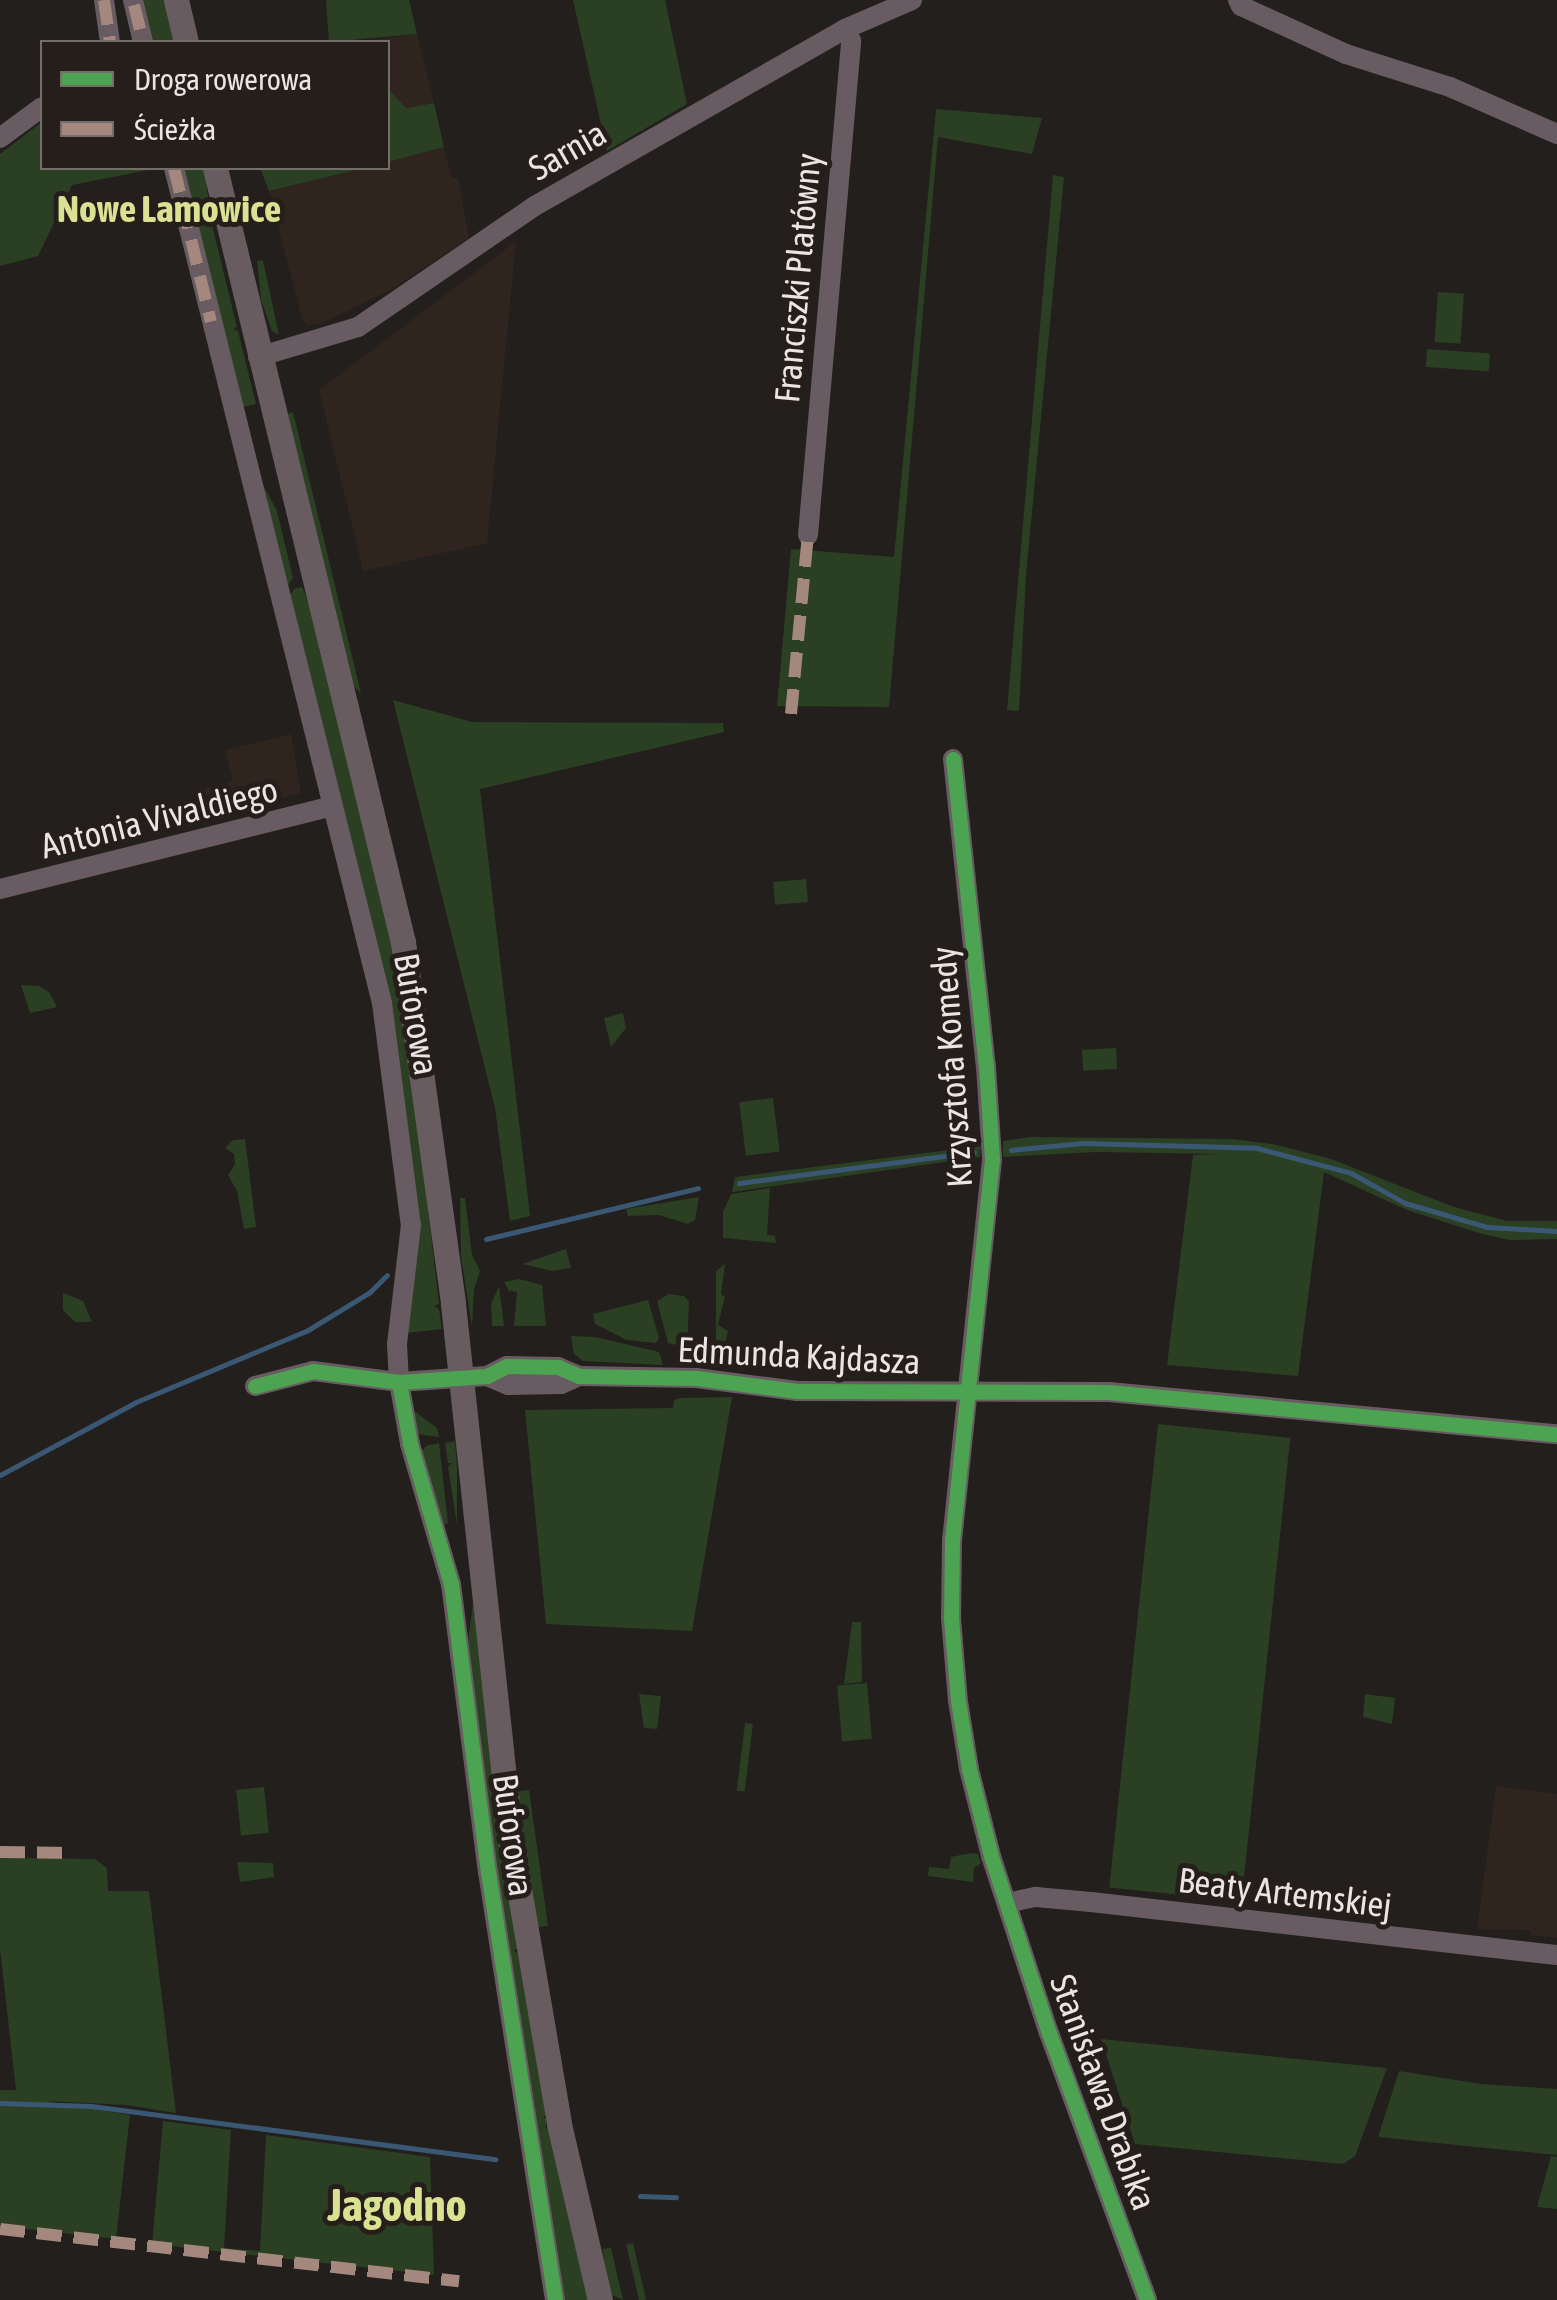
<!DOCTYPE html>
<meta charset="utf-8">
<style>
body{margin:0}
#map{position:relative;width:1557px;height:2300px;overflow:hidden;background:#221f1d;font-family:"Asap Condensed",sans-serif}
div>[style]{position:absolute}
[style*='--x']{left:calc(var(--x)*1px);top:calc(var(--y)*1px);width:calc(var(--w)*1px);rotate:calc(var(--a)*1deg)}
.built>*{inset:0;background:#2f241e}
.green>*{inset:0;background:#2b3f23;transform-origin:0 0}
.stream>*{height:5px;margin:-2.5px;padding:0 2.5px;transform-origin:2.5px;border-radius:2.5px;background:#3a5874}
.minor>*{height:20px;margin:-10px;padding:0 10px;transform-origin:10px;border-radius:10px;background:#685b61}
.major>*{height:25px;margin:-12.5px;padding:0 12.5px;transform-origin:12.5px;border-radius:12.5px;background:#695c61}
.quiet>*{height:12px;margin-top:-6px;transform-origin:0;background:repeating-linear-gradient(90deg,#a5887d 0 25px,transparent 0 37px)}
.cycleway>*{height:15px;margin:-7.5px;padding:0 7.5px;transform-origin:7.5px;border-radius:7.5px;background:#4ca352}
span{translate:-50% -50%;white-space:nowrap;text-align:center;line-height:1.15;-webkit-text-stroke:10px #251e1a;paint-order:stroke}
.street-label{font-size:35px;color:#eae5e3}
.neighbourhood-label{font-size:38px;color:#d9e193;font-weight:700}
.district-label{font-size:45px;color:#d9e193;font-weight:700}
.legend{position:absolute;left:40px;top:40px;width:350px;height:130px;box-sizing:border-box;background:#251e1a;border:2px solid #746e6a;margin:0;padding:12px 18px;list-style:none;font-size:30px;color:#eae5e3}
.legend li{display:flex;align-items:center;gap:20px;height:50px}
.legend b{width:50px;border:2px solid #746e6a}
</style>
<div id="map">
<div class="built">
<i style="clip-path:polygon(417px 34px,434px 103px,406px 108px,388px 92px,388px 42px,356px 42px)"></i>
<i style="clip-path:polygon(444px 147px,452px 178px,458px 178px,469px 238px,387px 292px,327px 321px,308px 326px,303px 322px,269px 191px,364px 168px,388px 168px,388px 162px)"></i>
<i style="clip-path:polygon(516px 241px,487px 543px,363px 571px,319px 390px)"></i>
<i style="clip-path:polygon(291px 734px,301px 793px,198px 820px,192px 792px,233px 781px,225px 750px)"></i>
<i style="clip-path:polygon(1496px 1786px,1557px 1794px,1557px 1938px,1531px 1935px,1529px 1930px,1477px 1929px)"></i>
</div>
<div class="green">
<i style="clip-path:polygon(143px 0,166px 0,176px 42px,152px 42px)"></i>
<i style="clip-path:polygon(326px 0,409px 0,417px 34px,329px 42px)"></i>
<i style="clip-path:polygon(573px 0,665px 0,687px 104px,607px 151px)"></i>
<i style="clip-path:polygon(390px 91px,406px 108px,434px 103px,444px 147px,388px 162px)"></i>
<i style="clip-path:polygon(936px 109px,1042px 118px,1032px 154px,938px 137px,889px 707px,777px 706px,791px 549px,894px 557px)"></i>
<i style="clip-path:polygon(42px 122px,42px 168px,153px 169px,72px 185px,38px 256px,0 266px,0 154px)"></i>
<i style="clip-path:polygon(183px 168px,204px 168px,212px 225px,237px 327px,233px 329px,238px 331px,256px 404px,243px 407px)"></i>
<i style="clip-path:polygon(260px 168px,364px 168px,269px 191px)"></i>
<i style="clip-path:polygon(1053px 175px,1064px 177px,1026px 575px,1019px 711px,1007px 710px)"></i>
<i style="clip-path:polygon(263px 260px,278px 331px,279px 335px,272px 331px,261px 300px,257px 261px)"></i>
<i style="left:1438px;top:292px;width:26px;height:50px;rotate:4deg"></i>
<i style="left:1427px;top:349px;width:63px;height:18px;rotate:4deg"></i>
<i style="clip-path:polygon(293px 412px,307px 470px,361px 693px,351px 684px,287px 414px)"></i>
<i style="clip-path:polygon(260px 479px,277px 511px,293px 578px,285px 590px)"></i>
<i style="clip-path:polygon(302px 587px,312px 611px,385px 901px,411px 1064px,439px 1304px,434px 1306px,439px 1309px,442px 1329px,406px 1333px,419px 1214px,287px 600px,294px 589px)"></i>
<i style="clip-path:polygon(393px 700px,472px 722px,723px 723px,724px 732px,480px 789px,530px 1216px,510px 1221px,495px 1108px)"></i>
<i style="left:806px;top:879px;width:23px;height:33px;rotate:85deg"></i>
<i style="clip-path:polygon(21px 985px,39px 986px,49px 992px,57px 1007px,30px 1013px)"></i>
<i style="clip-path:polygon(623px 1013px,626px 1028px,611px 1047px,604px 1018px)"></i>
<i style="left:1116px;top:1048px;width:21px;height:34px;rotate:87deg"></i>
<i style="left:773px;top:1098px;width:54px;height:34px;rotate:83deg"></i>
<i style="clip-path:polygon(1030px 1137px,1232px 1139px,1273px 1144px,1331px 1159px,1454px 1207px,1507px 1221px,1557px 1221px,1557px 1239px,1510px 1240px,1482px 1234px,1407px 1210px,1324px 1172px,1298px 1376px,1167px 1365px,1193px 1155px,1221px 1154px,1096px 1152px,1003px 1157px,1003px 1141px)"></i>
<i style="clip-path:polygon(245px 1139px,256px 1227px,244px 1229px,237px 1191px,228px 1175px,235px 1164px,234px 1154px,225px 1148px,233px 1140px)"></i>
<i style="clip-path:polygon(981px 1146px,980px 1157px,732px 1192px,735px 1177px)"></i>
<i style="clip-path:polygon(770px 1188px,767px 1235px,775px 1236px,776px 1243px,723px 1238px,723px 1212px,731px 1194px)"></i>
<i style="clip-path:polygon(699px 1197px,695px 1220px,688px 1224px,659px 1215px,628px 1216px,626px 1209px)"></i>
<i style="clip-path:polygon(460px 1198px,465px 1198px,472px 1255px,480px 1271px,474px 1289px,472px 1326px,461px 1257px)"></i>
<i style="clip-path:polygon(566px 1249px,571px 1268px,552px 1271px,522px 1264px)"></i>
<i style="clip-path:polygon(725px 1264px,721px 1295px,725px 1296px,718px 1325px,728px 1331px,724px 1347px,716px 1352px,716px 1271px)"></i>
<i style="clip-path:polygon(519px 1279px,542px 1285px,546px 1326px,514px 1326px,517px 1292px,509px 1291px,504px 1282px)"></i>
<i style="clip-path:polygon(499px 1286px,504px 1326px,492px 1326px,491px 1304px)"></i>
<i style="clip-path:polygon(63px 1293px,83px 1301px,92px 1322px,75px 1322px,63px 1310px)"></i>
<i style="clip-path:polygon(669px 1294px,684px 1296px,689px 1302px,687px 1348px,668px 1343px,657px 1301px)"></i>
<i style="clip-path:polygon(648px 1300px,659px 1338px,656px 1343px,627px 1340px,595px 1324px,593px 1314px)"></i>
<i style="clip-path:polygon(571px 1336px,596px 1337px,659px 1352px,663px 1365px,583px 1361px,574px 1354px)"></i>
<i style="clip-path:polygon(726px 1351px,755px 1362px,768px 1358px,765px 1370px,728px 1365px,718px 1356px)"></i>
<i style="clip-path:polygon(732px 1397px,692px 1631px,546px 1624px,525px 1410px,673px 1408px,674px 1400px,680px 1398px)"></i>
<i style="clip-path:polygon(413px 1410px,437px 1428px,439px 1437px,417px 1434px)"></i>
<i style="left:1158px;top:1424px;width:133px;height:466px;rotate:6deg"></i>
<i style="clip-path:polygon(455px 1441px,457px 1467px,457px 1525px,448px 1467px,452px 1463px,448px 1463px,445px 1443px)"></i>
<i style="clip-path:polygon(439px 1443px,448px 1523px,444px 1525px,421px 1452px,426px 1446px)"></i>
<i style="clip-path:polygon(473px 1603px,518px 1949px,513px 1950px,518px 1953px,547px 2114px,543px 2118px,548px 2118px,545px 2128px,550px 2128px,588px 2300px,564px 2300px,487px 1807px,467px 1649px)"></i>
<i style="clip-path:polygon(852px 1622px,861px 1622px,862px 1682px,844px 1684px)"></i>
<i style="left:867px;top:1683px;width:56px;height:30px;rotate:85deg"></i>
<i style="clip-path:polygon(639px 1694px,661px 1696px,657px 1729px,644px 1728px)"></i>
<i style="clip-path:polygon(1365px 1694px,1395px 1698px,1392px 1724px,1363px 1717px)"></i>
<i style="left:745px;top:1723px;width:8px;height:68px;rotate:7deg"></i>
<i style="left:264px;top:1787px;width:46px;height:28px;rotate:84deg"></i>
<i style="left:529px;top:1790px;width:137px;height:14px;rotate:82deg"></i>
<i style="clip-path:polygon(971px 1853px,978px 1854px,981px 1863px,974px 1868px,973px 1882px,928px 1876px,929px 1867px,949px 1869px,951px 1857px)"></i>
<i style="clip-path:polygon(0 1858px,95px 1859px,107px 1868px,108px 1891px,149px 1891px,176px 2113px,127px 2105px,46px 2101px,130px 2115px,116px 2239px,0 2226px,0 2090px,16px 2090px,0 1949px)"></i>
<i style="clip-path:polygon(237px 1862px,273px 1863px,274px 1877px,240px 1882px)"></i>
<i style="clip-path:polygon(1101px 2039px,1387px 2068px,1355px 2156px,1343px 2164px,1135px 2144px)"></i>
<i style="clip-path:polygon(1399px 2071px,1481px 2084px,1557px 2089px,1557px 2155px,1378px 2137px)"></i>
<i style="clip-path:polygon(163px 2121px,231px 2130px,224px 2248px,260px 2251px,266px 2135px,430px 2157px,434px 2275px,152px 2244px)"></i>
<i style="clip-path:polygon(1551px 2156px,1557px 2157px,1557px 2209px,1537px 2207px)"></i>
<i style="left:633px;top:2243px;width:58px;height:7px;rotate:77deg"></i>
<i style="clip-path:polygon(611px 2248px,623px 2300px,612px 2295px,605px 2274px,603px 2249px)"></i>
</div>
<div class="stream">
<i style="--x:1011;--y:1150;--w:72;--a:-5.6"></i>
<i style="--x:1083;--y:1143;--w:174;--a:1.6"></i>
<i style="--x:1257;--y:1148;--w:97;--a:14.9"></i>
<i style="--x:1351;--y:1173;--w:62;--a:29.1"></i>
<i style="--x:1405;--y:1203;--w:85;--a:16.3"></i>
<i style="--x:1487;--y:1227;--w:70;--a:3.3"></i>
<i style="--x:739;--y:1183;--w:237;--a:-7.5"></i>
<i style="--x:486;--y:1239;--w:218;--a:-13.5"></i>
<i style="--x:0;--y:1475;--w:154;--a:-28.2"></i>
<i style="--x:136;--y:1402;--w:186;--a:-22.7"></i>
<i style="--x:308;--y:1330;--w:73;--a:-31.5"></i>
<i style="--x:370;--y:1292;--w:24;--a:-45"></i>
<i style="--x:0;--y:2103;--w:91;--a:1.9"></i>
<i style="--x:91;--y:2106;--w:408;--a:7.5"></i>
<i style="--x:640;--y:2196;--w:36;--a:2"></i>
</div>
<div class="minor">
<i style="--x:104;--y:0;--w:42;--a:81.9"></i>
<i style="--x:133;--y:0;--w:43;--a:76.6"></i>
<i style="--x:1238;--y:0;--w:7;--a:63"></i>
<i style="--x:1241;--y:6;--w:115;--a:24.6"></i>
<i style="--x:1346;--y:54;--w:109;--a:17.6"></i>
<i style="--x:1450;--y:87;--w:117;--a:23.7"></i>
<i style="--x:0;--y:138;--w:52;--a:-36.4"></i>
<i style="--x:174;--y:168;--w:861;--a:76.01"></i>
<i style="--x:382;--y:1003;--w:224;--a:82.6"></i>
<i style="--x:411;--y:1225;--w:120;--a:96.7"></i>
<i style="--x:397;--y:1344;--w:38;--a:87"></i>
<i style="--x:399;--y:1382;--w:63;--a:79.9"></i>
<i style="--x:410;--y:1444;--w:146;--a:73.7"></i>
<i style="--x:451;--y:1584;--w:290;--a:82.7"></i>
<i style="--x:488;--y:1872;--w:433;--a:81.1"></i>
<i style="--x:258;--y:357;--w:104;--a:-16.7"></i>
<i style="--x:358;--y:327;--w:212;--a:-34.4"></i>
<i style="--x:533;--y:207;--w:359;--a:-29.7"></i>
<i style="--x:845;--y:29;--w:73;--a:-23.4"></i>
<i style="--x:808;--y:535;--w:496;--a:-85"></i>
<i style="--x:851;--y:41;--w:13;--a:-117"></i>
<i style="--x:953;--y:759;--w:309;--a:83.9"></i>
<i style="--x:986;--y:1066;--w:94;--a:86.3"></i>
<i style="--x:992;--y:1160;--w:382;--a:96"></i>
<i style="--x:952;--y:1540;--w:78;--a:90.7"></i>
<i style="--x:951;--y:1618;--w:83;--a:85.2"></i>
<i style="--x:958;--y:1701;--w:69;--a:80.8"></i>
<i style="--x:969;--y:1769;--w:90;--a:75.8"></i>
<i style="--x:991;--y:1856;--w:186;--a:71.9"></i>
<i style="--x:1049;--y:2033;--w:284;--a:69.8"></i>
<i style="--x:0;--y:889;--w:343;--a:-14"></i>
<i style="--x:487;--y:1376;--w:23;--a:23"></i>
<i style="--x:508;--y:1385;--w:53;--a:-1.1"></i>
<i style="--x:561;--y:1384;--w:20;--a:-24"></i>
<i style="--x:255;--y:1386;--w:60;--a:-14.5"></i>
<i style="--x:313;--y:1371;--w:87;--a:7.3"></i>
<i style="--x:399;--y:1382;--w:88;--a:-3.9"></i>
<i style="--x:487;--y:1376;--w:22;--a:-27"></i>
<i style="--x:507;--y:1366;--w:51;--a:1.1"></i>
<i style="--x:558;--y:1367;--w:23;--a:23"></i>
<i style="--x:579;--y:1376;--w:117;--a:1"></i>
<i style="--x:696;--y:1378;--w:102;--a:7.3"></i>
<i style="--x:797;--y:1391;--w:312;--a:0.2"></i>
<i style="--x:1109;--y:1392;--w:450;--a:5.4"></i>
<i style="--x:1007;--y:1903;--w:30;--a:-12"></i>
<i style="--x:1036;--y:1897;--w:55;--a:5.2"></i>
<i style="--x:1091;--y:1902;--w:469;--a:6.5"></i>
</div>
<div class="major">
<i style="--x:176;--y:0;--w:43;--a:76.6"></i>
<i style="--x:215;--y:168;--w:797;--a:76.35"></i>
<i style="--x:403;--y:942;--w:365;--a:82.1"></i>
<i style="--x:453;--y:1304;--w:541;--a:83.85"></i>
<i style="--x:511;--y:1842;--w:286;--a:80.3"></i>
<i style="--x:559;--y:2124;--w:181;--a:76.9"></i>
</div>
<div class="quiet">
<i style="--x:104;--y:0;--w:42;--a:81.9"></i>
<i style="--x:134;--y:5;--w:38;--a:76"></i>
<i style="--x:174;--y:168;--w:158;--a:76.5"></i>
<i style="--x:791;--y:714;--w:180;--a:-84.6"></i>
<i style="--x:0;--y:1852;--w:71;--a:0.8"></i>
<i style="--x:0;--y:2229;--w:462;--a:6.5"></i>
</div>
<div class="cycleway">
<i style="--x:953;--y:759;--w:309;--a:83.9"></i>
<i style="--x:986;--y:1066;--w:94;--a:86.3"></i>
<i style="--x:992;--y:1160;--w:382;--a:96"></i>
<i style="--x:952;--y:1540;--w:78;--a:90.7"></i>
<i style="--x:951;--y:1618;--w:83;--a:85.2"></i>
<i style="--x:958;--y:1701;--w:69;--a:80.8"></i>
<i style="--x:969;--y:1769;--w:90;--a:75.8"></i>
<i style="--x:991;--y:1856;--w:186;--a:71.9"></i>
<i style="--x:1049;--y:2033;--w:284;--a:69.8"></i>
<i style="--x:399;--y:1382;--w:63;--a:79.9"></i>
<i style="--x:410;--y:1444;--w:146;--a:73.7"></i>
<i style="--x:451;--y:1584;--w:290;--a:82.7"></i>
<i style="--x:488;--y:1872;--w:433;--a:81.1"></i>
<i style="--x:255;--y:1386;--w:60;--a:-14.5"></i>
<i style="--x:313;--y:1371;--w:87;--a:7.3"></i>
<i style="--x:399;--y:1382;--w:88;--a:-3.9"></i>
<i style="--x:487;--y:1376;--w:22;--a:-27"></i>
<i style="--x:507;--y:1366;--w:51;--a:1.1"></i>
<i style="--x:558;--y:1367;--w:23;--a:23"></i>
<i style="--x:579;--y:1376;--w:117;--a:1"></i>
<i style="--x:696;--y:1378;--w:102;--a:7.3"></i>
<i style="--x:797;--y:1391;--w:312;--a:0.2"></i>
<i style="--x:1109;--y:1392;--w:450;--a:5.4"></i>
</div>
<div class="street-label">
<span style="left:567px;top:150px;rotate:-30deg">Sarnia</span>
<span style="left:797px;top:278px;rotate:-85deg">Franciszki Platówny</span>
<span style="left:159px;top:817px;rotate:-14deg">Antonia Vivaldiego</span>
<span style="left:417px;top:1014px;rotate:80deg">Buforowa</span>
<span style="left:951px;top:1067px;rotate:-94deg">Krzysztofa Komedy</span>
<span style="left:799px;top:1355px;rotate:3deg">Edmunda Kajdasza</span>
<span style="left:514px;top:1835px;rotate:82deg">Buforowa</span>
<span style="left:1285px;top:1892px;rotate:7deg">Beaty Artemskiej</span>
<span style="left:1104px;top:2092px;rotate:70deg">Stanisława Drabika</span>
</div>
<div class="neighbourhood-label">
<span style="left:169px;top:209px">Nowe Lamowice</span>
</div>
<div class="district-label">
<span style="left:397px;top:2206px">Jagodno</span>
</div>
<ul class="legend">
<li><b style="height:12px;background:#4ca352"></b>Droga rowerowa</li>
<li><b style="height:12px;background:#a5887d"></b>Ścieżka</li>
</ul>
</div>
